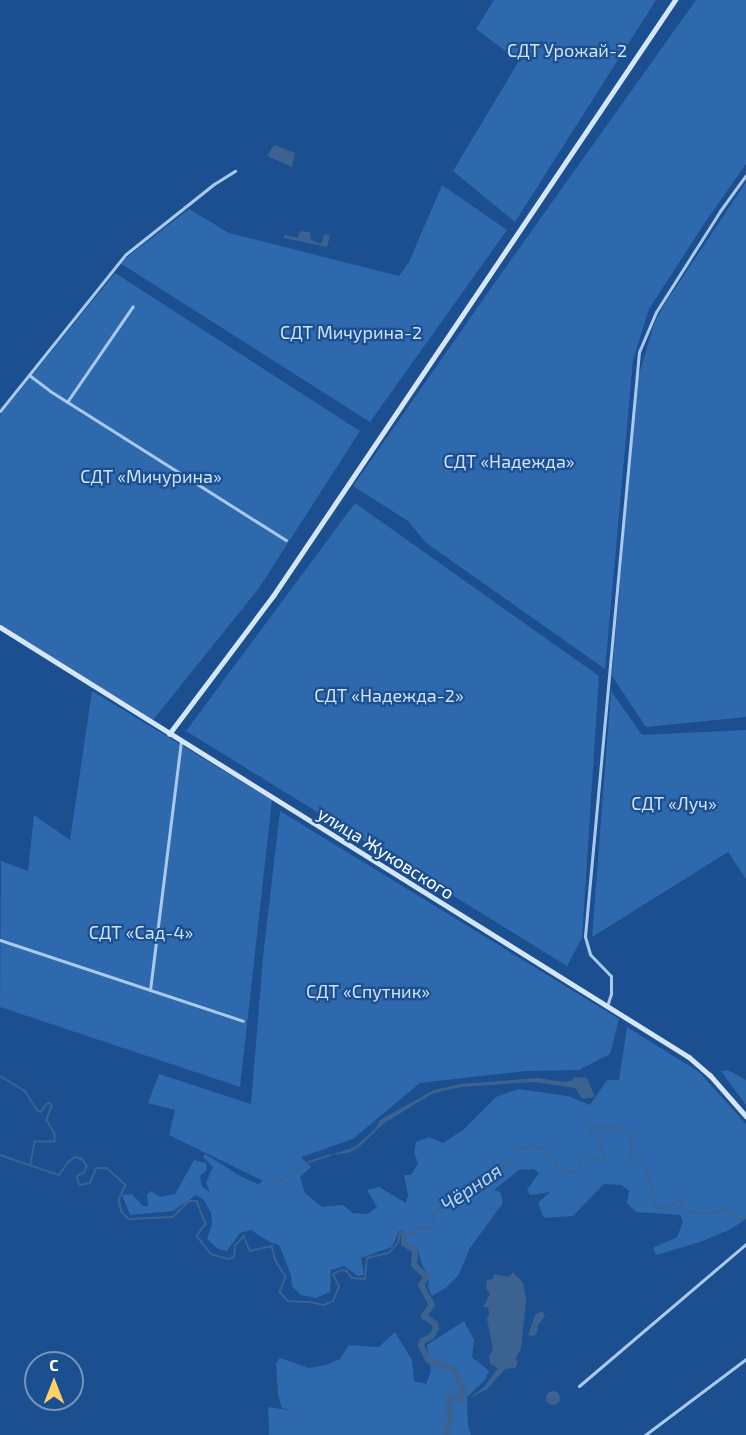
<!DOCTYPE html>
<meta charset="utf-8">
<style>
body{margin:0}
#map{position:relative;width:746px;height:1435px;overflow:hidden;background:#1b4f8f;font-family:"Exo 2",sans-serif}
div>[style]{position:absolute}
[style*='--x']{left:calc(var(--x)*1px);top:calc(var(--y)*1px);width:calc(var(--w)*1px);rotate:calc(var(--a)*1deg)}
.green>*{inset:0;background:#2e69ad}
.water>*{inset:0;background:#3c6290}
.round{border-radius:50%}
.stream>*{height:1.5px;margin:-0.75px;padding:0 0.75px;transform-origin:0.75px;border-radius:0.75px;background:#3c6290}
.river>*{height:6px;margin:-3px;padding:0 3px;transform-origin:3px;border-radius:3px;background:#3c6290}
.street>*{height:3px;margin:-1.5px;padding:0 1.5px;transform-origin:1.5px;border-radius:1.5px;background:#a9c9ee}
.secondary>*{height:4.5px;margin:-2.25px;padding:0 2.25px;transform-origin:2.25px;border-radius:2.25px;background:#d6e6fa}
span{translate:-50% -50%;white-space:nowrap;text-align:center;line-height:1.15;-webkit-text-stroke:4.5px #1b4f8f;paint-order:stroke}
.park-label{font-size:18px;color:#cfe3fa}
.street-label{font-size:18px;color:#fff}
.water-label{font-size:20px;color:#b5d3f5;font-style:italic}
.north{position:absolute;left:24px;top:1351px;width:60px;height:60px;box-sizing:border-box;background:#1b4f8f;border:2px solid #7695bc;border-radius:50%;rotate:0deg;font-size:16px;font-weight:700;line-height:24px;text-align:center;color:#fff}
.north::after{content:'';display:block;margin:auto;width:21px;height:27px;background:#ffd166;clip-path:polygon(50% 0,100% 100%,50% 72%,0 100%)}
</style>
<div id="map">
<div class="green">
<i style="clip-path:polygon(494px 0,656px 0,515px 222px,453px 171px,519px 61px,476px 29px)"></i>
<i style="clip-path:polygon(696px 0,746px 0,746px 164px,706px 221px,649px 309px,633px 360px,605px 669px,425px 542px,408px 521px,353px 486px,503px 271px)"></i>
<i style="clip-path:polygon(746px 182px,746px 717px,646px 727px,612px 676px,637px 381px,654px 324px,664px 305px)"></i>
<i style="clip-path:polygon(442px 185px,507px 230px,370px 422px,120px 263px,189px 209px,229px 233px,399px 276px,409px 262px)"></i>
<i style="clip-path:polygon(115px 273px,360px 431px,259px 588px,153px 720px,0 627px,0 415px)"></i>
<i style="clip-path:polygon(355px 503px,599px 676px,582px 938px,567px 966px,186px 731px)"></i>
<i style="clip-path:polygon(92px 691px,272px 800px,240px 1087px,0 1007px,1px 861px,28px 871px,34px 815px,70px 840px)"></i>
<i style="clip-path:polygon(611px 691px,642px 735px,746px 730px,746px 879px,728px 852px,592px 937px)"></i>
<i style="clip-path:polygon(280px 811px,619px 1019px,610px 1054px,579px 1070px,526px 1071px,420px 1083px,353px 1139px,301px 1157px,311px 1167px,300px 1177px,305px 1193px,322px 1207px,343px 1205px,353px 1213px,368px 1214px,377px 1207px,367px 1190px,379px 1187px,406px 1203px,408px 1195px,404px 1175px,411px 1175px,418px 1163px,414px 1152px,416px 1142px,429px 1137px,443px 1143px,463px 1130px,496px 1097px,518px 1089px,568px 1096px,590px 1105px,607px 1080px,619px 1080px,627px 1027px,699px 1072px,746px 1124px,746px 1219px,731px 1229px,700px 1242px,656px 1255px,653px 1248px,677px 1237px,683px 1222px,680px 1215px,636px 1212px,627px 1203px,629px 1191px,621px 1185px,604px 1184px,573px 1216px,544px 1218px,538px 1203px,550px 1192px,530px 1195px,527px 1190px,539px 1173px,534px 1169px,519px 1170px,494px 1190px,500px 1192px,503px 1203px,470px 1248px,459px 1274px,447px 1287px,432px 1296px,428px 1287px,429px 1276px,423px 1267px,418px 1251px,407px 1242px,406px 1230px,399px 1231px,392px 1247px,361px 1258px,364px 1275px,358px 1276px,344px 1266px,331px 1270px,330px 1292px,316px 1298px,301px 1295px,292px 1286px,291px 1275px,279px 1245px,270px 1242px,251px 1230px,240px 1233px,227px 1251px,218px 1249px,207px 1239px,212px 1224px,211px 1213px,204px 1200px,196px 1195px,173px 1211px,130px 1215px,122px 1195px,132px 1194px,143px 1206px,148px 1206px,147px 1194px,151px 1191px,160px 1197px,175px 1194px,194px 1160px,206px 1163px,207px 1170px,200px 1176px,202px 1186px,210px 1193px,206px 1183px,213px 1167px,203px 1157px,205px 1154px,242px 1177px,258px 1184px,263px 1181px,169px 1135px,175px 1110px,148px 1103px,159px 1074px,251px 1104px,263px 957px)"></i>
<i style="clip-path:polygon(728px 1070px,746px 1080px,746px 1105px,721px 1071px)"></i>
<i style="clip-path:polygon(464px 1321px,474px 1340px,472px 1357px,489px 1371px,485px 1380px,467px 1397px,468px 1425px,471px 1435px,269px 1435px,268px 1407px,294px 1411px,282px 1408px,278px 1395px,276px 1363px,280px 1358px,309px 1368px,326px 1365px,340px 1359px,349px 1345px,379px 1347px,395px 1332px,412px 1360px,414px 1381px,426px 1384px,431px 1371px,427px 1345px)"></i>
</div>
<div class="water">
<i style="clip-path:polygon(274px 145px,295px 153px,292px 167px,267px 156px)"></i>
<i style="clip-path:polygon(300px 231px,310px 232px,311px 240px,321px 244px,325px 234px,330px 236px,327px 247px,284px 238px,284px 235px,298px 238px)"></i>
<i style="clip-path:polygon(573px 1077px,587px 1078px,595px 1097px,582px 1099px,575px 1088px,534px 1082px,461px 1087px,434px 1093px,420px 1101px,383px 1124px,358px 1148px,348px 1153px,330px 1155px,355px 1147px,376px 1128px,380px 1120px,434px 1090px,461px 1084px,537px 1078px,565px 1082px,573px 1080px)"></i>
<i style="clip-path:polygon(513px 1272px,523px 1283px,526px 1300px,521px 1349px,516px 1358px,518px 1362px,515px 1368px,505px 1369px,487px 1389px,468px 1399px,484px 1387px,498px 1368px,490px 1364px,489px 1356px,493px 1350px,487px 1319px,489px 1314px,488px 1307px,483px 1307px,490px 1294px,486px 1289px,487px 1280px,493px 1279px,494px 1274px,509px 1277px)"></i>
<i style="clip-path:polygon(542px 1311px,545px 1316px,537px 1326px,538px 1331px,534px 1336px,528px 1335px,535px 1315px)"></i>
<i class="round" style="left:546px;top:1391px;width:14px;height:14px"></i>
</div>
<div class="stream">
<i style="--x:0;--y:1076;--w:29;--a:31"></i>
<i style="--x:25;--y:1091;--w:24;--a:57"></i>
<i style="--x:38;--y:1111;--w:3;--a:18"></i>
<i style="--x:41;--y:1112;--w:9;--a:-58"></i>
<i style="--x:46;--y:1104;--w:4;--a:-14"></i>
<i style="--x:50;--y:1103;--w:4;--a:56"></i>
<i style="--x:52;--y:1106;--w:15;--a:110"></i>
<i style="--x:47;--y:1120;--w:16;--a:60"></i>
<i style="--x:55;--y:1134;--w:8;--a:90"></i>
<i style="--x:55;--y:1142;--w:20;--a:180"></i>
<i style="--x:35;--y:1142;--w:22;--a:100"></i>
<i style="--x:0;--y:1155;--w:62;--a:18.7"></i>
<i style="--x:59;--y:1175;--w:17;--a:-54"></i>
<i style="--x:69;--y:1161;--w:8;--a:-30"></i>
<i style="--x:76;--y:1157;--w:6;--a:18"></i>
<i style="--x:82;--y:1159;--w:9;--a:54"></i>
<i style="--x:87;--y:1166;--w:6;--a:108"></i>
<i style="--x:85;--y:1172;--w:9;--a:148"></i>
<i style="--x:77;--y:1177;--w:9;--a:69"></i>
<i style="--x:80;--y:1185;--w:10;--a:-11"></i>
<i style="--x:90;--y:1183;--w:16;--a:-68"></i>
<i style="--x:96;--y:1168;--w:11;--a:0"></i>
<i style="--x:107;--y:1168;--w:25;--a:42"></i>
<i style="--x:126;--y:1185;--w:17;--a:115"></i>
<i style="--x:119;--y:1200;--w:12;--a:76"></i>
<i style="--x:122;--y:1212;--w:10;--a:45"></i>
<i style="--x:129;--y:1219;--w:44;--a:-2.6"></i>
<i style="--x:173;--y:1217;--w:23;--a:-45"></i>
<i style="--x:189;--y:1201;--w:8;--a:0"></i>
<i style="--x:197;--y:1201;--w:25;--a:69"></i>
<i style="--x:206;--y:1224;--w:15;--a:127"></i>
<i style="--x:197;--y:1236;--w:23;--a:52"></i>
<i style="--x:211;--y:1254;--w:19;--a:16"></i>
<i style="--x:229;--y:1259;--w:5;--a:-22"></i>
<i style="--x:234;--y:1257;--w:11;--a:-85"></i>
<i style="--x:235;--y:1246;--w:13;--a:-48"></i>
<i style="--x:244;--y:1236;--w:16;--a:68"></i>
<i style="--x:250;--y:1251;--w:23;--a:-13"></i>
<i style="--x:272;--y:1246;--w:16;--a:75"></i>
<i style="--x:276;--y:1261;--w:19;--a:58"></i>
<i style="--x:286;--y:1277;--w:16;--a:112"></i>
<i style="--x:280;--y:1292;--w:12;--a:48"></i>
<i style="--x:288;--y:1301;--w:22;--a:3"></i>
<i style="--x:266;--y:1187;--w:5;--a:0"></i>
<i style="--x:271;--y:1187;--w:45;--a:-33.3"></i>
<i style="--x:309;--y:1162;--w:22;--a:-18"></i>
<i style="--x:310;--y:1302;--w:14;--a:12"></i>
<i style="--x:324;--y:1305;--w:10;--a:-24"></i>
<i style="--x:333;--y:1301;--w:15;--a:-67"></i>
<i style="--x:339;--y:1287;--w:14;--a:-115"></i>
<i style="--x:333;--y:1274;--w:10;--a:-24"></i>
<i style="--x:342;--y:1270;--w:5;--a:11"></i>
<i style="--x:347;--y:1271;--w:9;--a:54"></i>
<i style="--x:352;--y:1278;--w:13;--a:4"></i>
<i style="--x:365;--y:1279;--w:21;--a:-85"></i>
<i style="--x:367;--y:1258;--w:23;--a:-13"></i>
<i style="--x:389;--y:1253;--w:13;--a:-48"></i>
<i style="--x:398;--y:1243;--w:10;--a:-79"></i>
<i style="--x:400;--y:1233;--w:10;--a:11"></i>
<i style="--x:410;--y:1235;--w:6;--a:-18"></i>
<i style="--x:416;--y:1233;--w:6;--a:-81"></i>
<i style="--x:417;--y:1227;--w:13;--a:4"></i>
<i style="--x:430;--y:1228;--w:18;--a:-74"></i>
<i style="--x:435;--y:1211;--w:4;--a:0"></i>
<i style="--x:439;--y:1211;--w:12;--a:-59"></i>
<i style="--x:445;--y:1201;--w:53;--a:-27.1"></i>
<i style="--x:492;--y:1177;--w:38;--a:-45"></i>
<i style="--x:519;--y:1150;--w:15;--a:-16"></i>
<i style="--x:533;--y:1146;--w:10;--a:17"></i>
<i style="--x:543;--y:1149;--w:13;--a:39"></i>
<i style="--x:553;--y:1157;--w:13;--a:63"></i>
<i style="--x:559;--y:1169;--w:13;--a:18"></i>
<i style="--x:571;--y:1173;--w:9;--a:-21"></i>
<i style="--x:579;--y:1170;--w:13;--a:-72"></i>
<i style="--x:583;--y:1158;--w:12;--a:-5"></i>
<i style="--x:595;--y:1157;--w:5;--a:53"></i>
<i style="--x:598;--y:1161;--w:7;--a:-27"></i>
<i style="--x:604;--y:1158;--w:16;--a:-101"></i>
<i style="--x:601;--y:1142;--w:16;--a:-135"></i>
<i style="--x:590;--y:1131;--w:6;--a:-59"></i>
<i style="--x:593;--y:1126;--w:18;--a:3"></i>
<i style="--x:611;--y:1127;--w:19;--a:21"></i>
<i style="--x:629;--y:1134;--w:7;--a:63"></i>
<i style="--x:632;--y:1140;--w:15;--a:94"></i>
<i style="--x:631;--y:1155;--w:17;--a:36"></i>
<i style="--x:645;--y:1165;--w:18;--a:77"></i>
<i style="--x:649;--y:1183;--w:7;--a:45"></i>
<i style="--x:654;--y:1188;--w:15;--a:90"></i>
<i style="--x:654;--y:1203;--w:8;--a:40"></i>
<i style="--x:660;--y:1208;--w:9;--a:-6"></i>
<i style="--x:669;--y:1207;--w:14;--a:-34"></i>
<i style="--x:681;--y:1199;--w:8;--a:76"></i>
<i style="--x:683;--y:1207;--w:9;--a:41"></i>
<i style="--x:690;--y:1213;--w:23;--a:0"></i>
<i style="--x:713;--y:1213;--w:14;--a:-21"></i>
<i style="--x:726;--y:1208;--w:13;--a:48"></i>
<i style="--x:735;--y:1218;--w:6;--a:9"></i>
<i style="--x:741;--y:1219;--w:5;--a:-22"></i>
</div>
<div class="river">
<i style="--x:404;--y:1233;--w:10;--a:90"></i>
<i style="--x:404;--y:1243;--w:14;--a:36"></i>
<i style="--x:415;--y:1251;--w:14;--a:94"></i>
<i style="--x:414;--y:1265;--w:18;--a:43"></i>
<i style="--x:427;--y:1277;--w:10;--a:127"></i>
<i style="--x:421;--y:1285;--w:23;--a:61"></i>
<i style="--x:432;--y:1305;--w:14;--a:126"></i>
<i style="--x:424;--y:1316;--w:14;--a:36"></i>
<i style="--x:435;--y:1324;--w:5;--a:79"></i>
<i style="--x:436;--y:1329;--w:9;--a:122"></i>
<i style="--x:431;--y:1337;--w:10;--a:156"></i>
<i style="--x:422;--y:1341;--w:5;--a:101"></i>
<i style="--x:421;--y:1346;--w:16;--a:63"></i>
<i style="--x:428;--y:1360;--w:28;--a:21"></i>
<i style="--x:454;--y:1370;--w:23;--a:65"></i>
<i style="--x:464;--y:1391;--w:9;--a:108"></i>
<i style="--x:461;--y:1400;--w:10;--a:-163"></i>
<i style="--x:451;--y:1397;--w:5;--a:127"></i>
<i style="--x:448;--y:1401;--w:18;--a:81"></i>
<i style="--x:451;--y:1419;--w:17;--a:107"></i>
</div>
<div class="street">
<i style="--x:29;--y:375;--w:26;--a:37"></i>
<i style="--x:50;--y:391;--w:279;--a:32.3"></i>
<i style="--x:67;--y:402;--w:116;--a:-55.5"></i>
<i style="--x:0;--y:411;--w:201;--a:-51.3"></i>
<i style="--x:126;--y:254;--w:112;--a:-38.5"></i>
<i style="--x:214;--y:184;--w:25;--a:-32"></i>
<i style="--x:0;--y:940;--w:256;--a:18.4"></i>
<i style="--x:150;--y:990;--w:251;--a:-82.9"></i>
<i style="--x:607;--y:1006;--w:13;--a:-72"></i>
<i style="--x:611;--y:994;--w:18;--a:-90"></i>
<i style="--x:611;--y:976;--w:30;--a:-134"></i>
<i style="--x:590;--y:954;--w:19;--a:-106"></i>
<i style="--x:585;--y:936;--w:586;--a:-84.72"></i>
<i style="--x:639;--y:352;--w:43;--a:-67"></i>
<i style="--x:656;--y:312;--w:120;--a:-57.6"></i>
<i style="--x:720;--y:211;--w:44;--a:-54.2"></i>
<i style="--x:579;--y:1386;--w:219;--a:-40.4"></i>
<i style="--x:645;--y:1435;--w:126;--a:-37"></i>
</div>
<div class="secondary">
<i style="--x:0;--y:627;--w:812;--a:31.97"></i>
<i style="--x:689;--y:1057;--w:28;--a:41"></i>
<i style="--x:710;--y:1075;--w:55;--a:48.7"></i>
<i style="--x:169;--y:734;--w:173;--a:-53"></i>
<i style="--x:273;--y:596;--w:719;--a:-56"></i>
</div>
<div class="park-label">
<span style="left:567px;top:50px">СДТ Урожай-2</span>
<span style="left:351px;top:332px">СДТ Мичурина-2</span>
<span style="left:509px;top:461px">СДТ «Надежда»</span>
<span style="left:151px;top:476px">СДТ «Мичурина»</span>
<span style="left:389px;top:695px">СДТ «Надежда-2»</span>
<span style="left:674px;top:803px">СДТ «Луч»</span>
<span style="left:141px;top:932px">СДТ «Сад-4»</span>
<span style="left:368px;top:991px">СДТ «Спутник»</span>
</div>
<div class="street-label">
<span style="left:386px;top:853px;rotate:32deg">улица Жуковского</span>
</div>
<div class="water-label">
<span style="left:471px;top:1187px;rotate:-34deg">Чёрная</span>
</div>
<div class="north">С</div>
</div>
